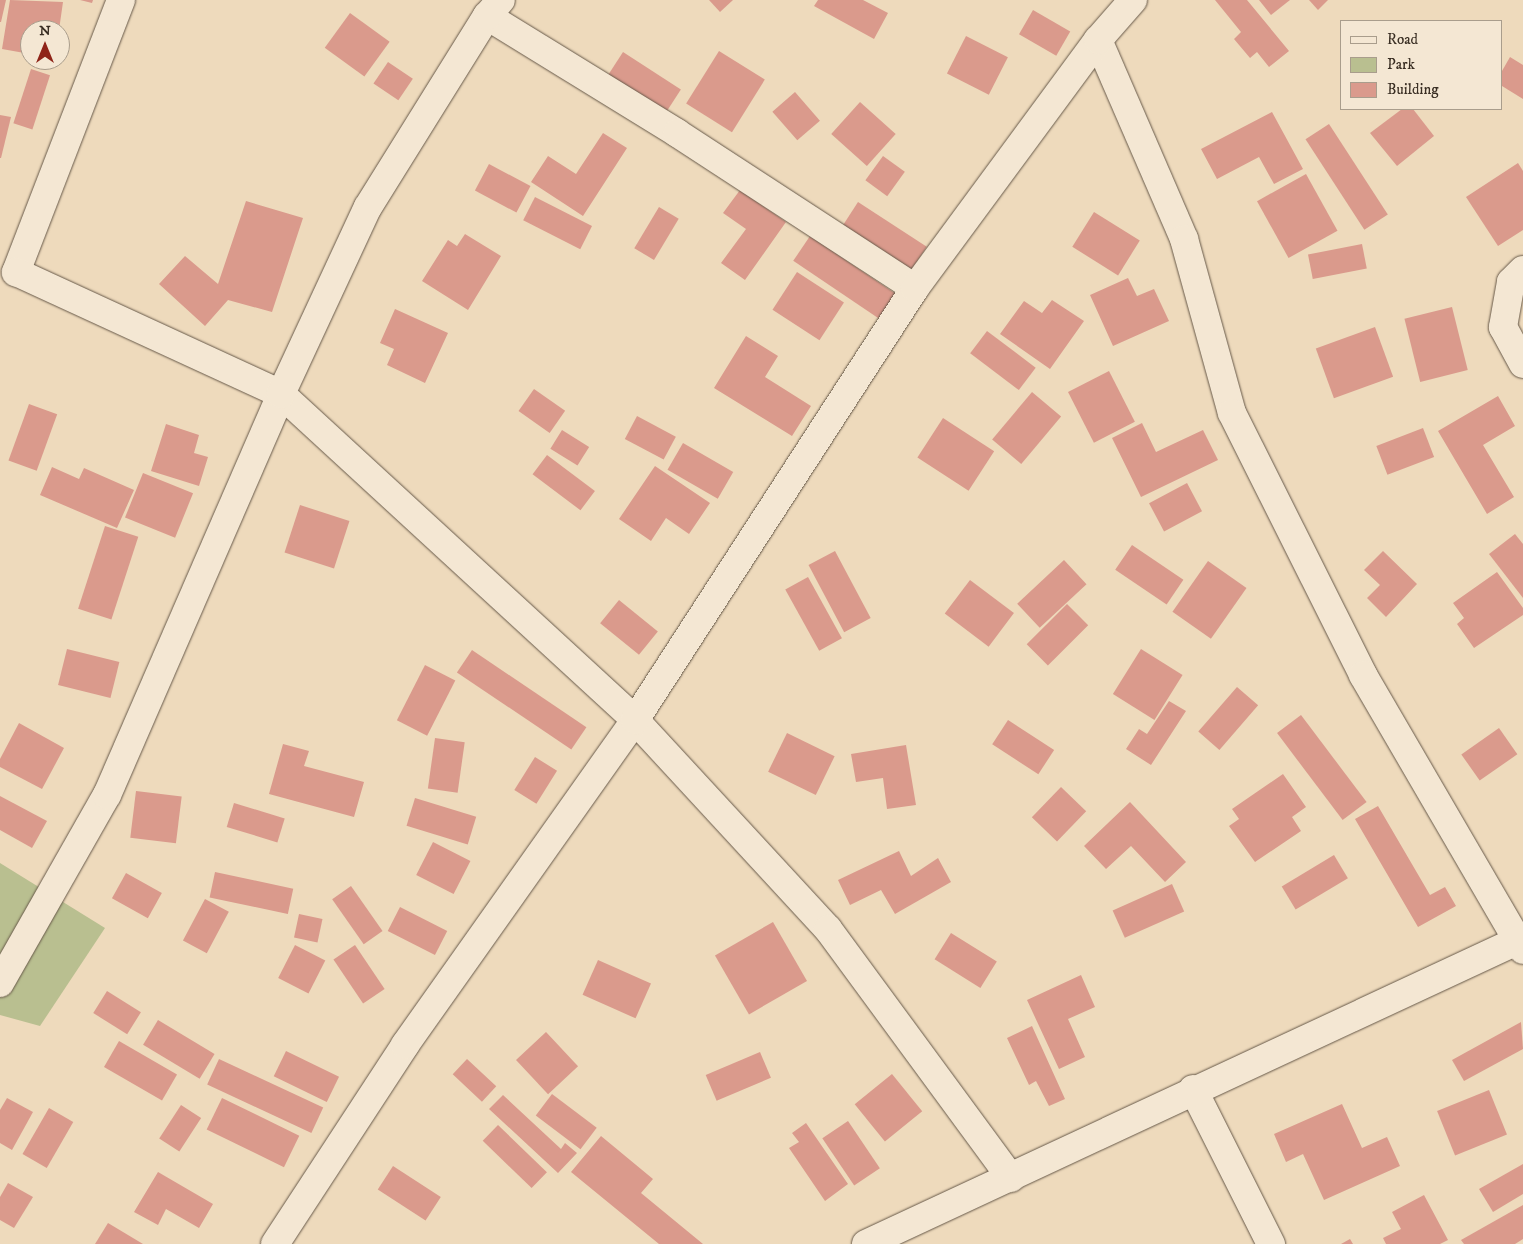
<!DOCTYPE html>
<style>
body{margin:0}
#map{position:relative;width:1523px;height:1244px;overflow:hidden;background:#eedabc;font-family:"IM FELL DW Pica",serif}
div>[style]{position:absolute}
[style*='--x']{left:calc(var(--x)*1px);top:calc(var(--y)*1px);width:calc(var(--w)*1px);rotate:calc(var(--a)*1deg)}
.green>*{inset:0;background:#b9bf90}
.building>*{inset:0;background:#da9a8c;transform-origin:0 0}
.roads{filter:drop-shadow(0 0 1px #665848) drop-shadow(0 0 1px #665848)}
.minor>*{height:28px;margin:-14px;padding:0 14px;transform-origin:14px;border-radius:14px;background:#f4e7d3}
.tertiary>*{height:28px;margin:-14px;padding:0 14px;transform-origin:14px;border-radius:14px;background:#f4e7d3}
span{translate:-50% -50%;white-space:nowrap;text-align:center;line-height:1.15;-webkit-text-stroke:4px #f4e7d3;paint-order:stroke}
.legend{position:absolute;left:1340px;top:20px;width:162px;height:90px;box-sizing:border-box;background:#f4e7d3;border:1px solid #a99d8c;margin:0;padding:6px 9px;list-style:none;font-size:15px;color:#382d22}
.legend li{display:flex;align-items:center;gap:10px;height:25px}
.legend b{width:25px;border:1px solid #a99d8c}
.north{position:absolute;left:20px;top:20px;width:50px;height:50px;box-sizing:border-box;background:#f4e7d3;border:1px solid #a99d8c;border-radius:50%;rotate:0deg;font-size:14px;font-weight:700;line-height:20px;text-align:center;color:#382d22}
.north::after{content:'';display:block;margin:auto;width:18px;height:22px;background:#8f2418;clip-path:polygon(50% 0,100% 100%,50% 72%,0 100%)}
</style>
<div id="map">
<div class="green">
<i style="clip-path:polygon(0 863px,105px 928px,40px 1026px,0 1015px)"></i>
</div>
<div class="building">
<i style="clip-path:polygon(0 0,6px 0,1px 22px,0 22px)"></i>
<i style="clip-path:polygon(10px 0,63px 2px,59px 30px,30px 30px,30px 54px,2px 49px)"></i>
<i style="clip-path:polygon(80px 0,93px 0,92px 3px)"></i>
<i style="clip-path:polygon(709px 0,733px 0,720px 12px)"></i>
<i style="clip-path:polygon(818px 0,863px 0,888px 13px,874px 39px,814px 6px)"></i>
<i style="clip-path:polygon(1215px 0,1247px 0,1289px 51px,1269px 67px,1257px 52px,1250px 58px,1234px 39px,1241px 32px)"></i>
<i style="clip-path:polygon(1259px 0,1290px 0,1271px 15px)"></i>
<i style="clip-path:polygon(1309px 0,1328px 0,1318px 10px)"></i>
<i style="left:1033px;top:10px;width:43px;height:28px;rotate:30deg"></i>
<i style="left:350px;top:13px;width:49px;height:43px;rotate:36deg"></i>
<i style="left:966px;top:36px;width:47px;height:42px;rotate:27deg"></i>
<i style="left:719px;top:51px;width:54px;height:62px;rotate:32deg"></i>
<i style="left:623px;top:52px;width:69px;height:30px;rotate:33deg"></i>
<i style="clip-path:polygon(1510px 57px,1523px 65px,1523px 99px,1502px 86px,1502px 71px)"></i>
<i style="left:388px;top:62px;width:30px;height:26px;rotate:34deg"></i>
<i style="left:31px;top:69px;width:20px;height:57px;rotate:18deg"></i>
<i style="left:795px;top:92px;width:38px;height:30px;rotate:49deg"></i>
<i style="left:860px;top:102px;width:48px;height:43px;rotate:42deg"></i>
<i style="clip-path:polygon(1402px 109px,1413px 109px,1434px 136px,1397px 166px,1370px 133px)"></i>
<i style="clip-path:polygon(1272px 112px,1303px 169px,1274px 184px,1259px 157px,1217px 179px,1201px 149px)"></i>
<i style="clip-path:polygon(0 115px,11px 117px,1px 158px,0 158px)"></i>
<i style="left:1329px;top:124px;width:108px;height:28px;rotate:57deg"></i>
<i style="clip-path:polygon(603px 133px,627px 148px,583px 216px,531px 182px,548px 156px,576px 174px)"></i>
<i style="left:883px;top:156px;width:27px;height:30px;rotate:36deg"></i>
<i style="clip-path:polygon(1518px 163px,1523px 171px,1523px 230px,1498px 246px,1466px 197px)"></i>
<i style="left:489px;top:164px;width:47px;height:30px;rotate:28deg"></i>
<i style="left:1306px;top:174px;width:65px;height:56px;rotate:61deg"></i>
<i style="clip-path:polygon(740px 190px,786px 222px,745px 280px,721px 263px,746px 229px,723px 213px)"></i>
<i style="left:535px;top:197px;width:64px;height:26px;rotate:27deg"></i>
<i style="clip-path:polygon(246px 201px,303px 218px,272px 312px,228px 300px,205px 326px,159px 284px,185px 256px,218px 284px)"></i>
<i style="left:858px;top:202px;width:82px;height:30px;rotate:33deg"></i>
<i style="left:659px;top:207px;width:23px;height:48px;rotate:31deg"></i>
<i style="left:1094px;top:212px;width:54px;height:41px;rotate:32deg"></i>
<i style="clip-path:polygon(465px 234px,501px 256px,468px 310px,422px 281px,448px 240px,457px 246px)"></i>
<i style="left:810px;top:236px;width:105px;height:30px;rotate:34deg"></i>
<i style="left:1362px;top:244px;width:25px;height:55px;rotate:79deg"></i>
<i style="left:797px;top:272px;width:56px;height:45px;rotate:33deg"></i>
<i style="clip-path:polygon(1128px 278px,1137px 296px,1154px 289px,1169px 321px,1113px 346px,1090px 295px)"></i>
<i style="clip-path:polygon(1052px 300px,1084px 321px,1050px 369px,1000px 334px,1024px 301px,1042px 313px)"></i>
<i style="left:1452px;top:307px;width:65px;height:49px;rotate:76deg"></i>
<i style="clip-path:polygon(395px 309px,448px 333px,425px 383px,387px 365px,394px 349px,380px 343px)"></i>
<i style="left:1375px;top:327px;width:53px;height:63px;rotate:70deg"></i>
<i style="left:987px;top:331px;width:61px;height:28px;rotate:37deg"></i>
<i style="clip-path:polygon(746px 336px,778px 356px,765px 377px,811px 406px,792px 436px,714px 388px)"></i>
<i style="left:1109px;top:371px;width:57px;height:46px;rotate:63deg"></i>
<i style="left:534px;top:389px;width:38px;height:27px;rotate:35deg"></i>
<i style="left:1032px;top:392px;width:38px;height:62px;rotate:40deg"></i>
<i style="clip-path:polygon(1498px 396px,1515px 426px,1483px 445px,1514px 497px,1487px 514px,1438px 431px)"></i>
<i style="left:29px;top:404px;width:30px;height:60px;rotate:20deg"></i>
<i style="left:637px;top:416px;width:44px;height:26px;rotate:28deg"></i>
<i style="left:943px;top:418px;width:61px;height:47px;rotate:33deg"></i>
<i style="clip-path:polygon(1142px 423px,1156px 452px,1203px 430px,1218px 460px,1141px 497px,1112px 438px)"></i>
<i style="clip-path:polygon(166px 424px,199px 435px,194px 453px,208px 457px,199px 486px,151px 471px)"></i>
<i style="left:1423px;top:428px;width:31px;height:50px;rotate:69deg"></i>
<i style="left:562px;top:430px;width:32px;height:22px;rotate:32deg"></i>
<i style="left:683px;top:443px;width:58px;height:31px;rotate:30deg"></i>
<i style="left:547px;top:455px;width:60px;height:24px;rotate:37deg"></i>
<i style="clip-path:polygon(655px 466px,710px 503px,689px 534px,666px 518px,651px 541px,619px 519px)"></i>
<i style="clip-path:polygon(52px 467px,79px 479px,84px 468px,134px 490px,117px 528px,40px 495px)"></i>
<i style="left:143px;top:473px;width:54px;height:48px;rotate:22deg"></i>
<i style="left:1187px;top:483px;width:32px;height:43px;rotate:62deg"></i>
<i style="left:300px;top:505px;width:52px;height:50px;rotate:18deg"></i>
<i style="left:105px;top:526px;width:35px;height:87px;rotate:18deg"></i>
<i style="clip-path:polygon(1515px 534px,1523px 544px,1523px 598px,1489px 554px)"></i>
<i style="left:1132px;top:545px;width:62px;height:30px;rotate:34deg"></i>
<i style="left:835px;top:551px;width:76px;height:30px;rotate:62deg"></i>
<i style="clip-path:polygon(1383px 551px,1417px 584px,1386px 617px,1367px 598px,1380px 585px,1364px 570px)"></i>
<i style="left:1064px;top:560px;width:33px;height:64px;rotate:47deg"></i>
<i style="left:1208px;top:561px;width:47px;height:62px;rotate:35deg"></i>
<i style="clip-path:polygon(1497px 572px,1523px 608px,1523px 615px,1474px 648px,1457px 624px,1464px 618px,1453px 603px)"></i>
<i style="left:808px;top:577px;width:70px;height:26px;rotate:61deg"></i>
<i style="left:970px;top:580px;width:55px;height:42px;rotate:37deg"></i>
<i style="left:619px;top:600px;width:50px;height:30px;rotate:39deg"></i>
<i style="left:1067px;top:604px;width:30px;height:57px;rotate:45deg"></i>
<i style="left:67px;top:649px;width:54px;height:37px;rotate:14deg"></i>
<i style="left:1141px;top:649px;width:49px;height:53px;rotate:32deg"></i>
<i style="left:472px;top:650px;width:138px;height:27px;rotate:34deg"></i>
<i style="left:425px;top:665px;width:34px;height:62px;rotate:27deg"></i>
<i style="left:1237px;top:687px;width:28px;height:59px;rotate:41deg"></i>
<i style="clip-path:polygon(1169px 701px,1186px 711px,1151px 765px,1126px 749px,1139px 729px,1147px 734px)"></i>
<i style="left:1301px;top:715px;width:109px;height:30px;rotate:53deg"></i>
<i style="left:1008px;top:720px;width:55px;height:29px;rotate:33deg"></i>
<i style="clip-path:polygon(19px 723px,64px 748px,42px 789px,0 767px,0 759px)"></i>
<i style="left:1499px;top:728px;width:32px;height:46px;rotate:55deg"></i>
<i style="left:787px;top:733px;width:53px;height:43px;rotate:26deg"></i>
<i style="left:435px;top:738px;width:30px;height:51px;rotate:8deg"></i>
<i style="clip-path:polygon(283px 744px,309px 751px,304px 766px,364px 782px,354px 817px,269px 794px)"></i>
<i style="clip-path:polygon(906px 745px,916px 805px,887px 809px,883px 778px,856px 782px,851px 754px)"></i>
<i style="left:535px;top:757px;width:26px;height:39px;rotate:32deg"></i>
<i style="clip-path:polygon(1283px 774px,1306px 807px,1292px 817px,1301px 831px,1255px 862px,1229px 826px,1239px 819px,1232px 809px)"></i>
<i style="left:1061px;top:787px;width:35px;height:42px;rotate:44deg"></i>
<i style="left:136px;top:791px;width:46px;height:47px;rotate:7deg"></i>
<i style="clip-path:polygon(0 796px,47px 821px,32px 848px,0 830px)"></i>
<i style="left:415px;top:798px;width:64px;height:29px;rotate:17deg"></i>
<i style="clip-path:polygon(1130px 802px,1186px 862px,1165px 882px,1131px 846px,1106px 869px,1084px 846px)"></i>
<i style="left:234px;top:803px;width:53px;height:25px;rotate:17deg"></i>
<i style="clip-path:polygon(1378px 806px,1430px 895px,1445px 887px,1456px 906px,1418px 927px,1355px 819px)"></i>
<i style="left:433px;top:842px;width:42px;height:37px;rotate:27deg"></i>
<i style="clip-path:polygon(899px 851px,911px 876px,938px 858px,951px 882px,895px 914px,881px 890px,850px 905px,838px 880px)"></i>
<i style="left:1334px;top:855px;width:27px;height:61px;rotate:59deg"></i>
<i style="left:215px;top:872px;width:80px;height:26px;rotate:12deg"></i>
<i style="left:126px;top:873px;width:41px;height:29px;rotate:29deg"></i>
<i style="left:1172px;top:884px;width:30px;height:65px;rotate:66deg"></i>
<i style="left:351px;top:886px;width:55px;height:23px;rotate:55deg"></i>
<i style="left:205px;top:899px;width:27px;height:47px;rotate:28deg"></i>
<i style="left:400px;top:907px;width:53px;height:27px;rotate:27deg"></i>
<i style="left:299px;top:914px;width:24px;height:24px;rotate:12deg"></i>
<i style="left:773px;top:922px;width:68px;height:67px;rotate:60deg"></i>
<i style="left:951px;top:933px;width:54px;height:31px;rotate:32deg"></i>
<i style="left:295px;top:945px;width:34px;height:37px;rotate:27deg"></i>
<i style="left:355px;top:945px;width:53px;height:26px;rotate:56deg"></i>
<i style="left:598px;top:960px;width:58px;height:38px;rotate:24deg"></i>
<i style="clip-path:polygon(1081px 975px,1095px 1007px,1068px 1019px,1085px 1057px,1059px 1069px,1027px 1000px)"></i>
<i style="left:107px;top:991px;width:40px;height:26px;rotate:32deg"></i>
<i style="left:158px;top:1020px;width:66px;height:29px;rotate:31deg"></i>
<i style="clip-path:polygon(1521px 1022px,1523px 1049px,1464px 1081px,1452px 1060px)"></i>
<i style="clip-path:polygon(1032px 1026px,1065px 1099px,1049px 1106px,1036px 1081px,1029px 1085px,1007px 1038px)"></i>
<i style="left:546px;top:1032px;width:47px;height:41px;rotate:47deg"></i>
<i style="left:119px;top:1041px;width:67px;height:30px;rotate:30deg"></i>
<i style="left:286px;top:1051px;width:59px;height:28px;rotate:26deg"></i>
<i style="left:760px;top:1052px;width:28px;height:59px;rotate:67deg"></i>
<i style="left:219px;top:1059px;width:115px;height:28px;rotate:25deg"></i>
<i style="left:467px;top:1059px;width:40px;height:21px;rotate:43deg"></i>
<i style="left:892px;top:1074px;width:48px;height:48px;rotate:51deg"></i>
<i style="left:1489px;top:1090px;width:48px;height:56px;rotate:68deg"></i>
<i style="left:552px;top:1094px;width:56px;height:27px;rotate:37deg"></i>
<i style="clip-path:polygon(503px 1095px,561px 1149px,565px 1143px,577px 1153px,558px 1173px,489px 1109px)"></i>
<i style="clip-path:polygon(7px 1098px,33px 1112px,12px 1150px,0 1143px,0 1110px)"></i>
<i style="left:222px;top:1098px;width:86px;height:35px;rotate:26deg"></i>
<i style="clip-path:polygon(1342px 1104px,1362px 1148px,1387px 1137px,1400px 1166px,1324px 1200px,1303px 1154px,1286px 1162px,1274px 1134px)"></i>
<i style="left:181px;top:1105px;width:24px;height:40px;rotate:33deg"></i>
<i style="left:49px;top:1108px;width:28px;height:53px;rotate:30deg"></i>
<i style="left:848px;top:1121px;width:57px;height:31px;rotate:56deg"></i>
<i style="clip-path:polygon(806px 1123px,848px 1184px,825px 1201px,789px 1148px,799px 1142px,792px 1133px)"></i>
<i style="left:498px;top:1125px;width:68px;height:22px;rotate:44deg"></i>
<i style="clip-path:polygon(601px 1136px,653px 1179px,641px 1193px,703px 1244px,659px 1244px,571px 1172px)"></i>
<i style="clip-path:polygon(1523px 1164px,1523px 1194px,1493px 1212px,1479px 1189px)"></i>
<i style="left:393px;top:1166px;width:57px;height:28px;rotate:33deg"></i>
<i style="clip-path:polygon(158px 1172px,213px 1204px,199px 1228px,166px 1209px,158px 1225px,134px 1212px)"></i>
<i style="clip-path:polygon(8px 1183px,33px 1197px,14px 1228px,0 1220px,0 1197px)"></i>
<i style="clip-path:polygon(1424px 1195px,1448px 1240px,1440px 1244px,1386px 1244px,1383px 1238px,1401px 1229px,1392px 1212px)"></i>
<i style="clip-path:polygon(1523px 1205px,1523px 1239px,1515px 1244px,1464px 1244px,1461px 1240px)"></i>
<i style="clip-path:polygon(108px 1223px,143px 1244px,95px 1244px)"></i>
<i style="clip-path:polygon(1350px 1239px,1353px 1244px,1341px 1244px)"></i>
</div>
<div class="roads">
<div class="minor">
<i style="--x:121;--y:0;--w:292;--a:111.1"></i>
<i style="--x:16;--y:272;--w:292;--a:24.7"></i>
<i style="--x:281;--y:394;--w:481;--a:42.6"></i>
<i style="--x:635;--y:720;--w:284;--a:47.3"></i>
<i style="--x:828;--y:929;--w:309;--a:53.7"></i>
<i style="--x:487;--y:16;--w:223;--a:31.6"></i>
<i style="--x:677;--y:133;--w:284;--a:33.1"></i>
<i style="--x:1098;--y:40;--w:217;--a:66.6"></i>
<i style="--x:1184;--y:239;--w:180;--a:74.6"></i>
<i style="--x:1232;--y:413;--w:293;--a:63.4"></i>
<i style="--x:1363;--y:675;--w:318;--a:59.8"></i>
<i style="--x:1523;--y:270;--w:17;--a:135"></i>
<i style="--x:1511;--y:282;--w:46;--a:100.1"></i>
<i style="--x:1503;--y:327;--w:42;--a:61.6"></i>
<i style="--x:0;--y:983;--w:216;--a:-60.4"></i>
<i style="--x:107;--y:795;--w:437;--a:-66.5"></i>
<i style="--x:281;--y:394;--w:206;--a:-65.1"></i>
<i style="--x:368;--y:207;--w:225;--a:-58.1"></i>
<i style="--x:487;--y:16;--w:21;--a:-49"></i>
<i style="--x:1193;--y:1089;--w:174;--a:63.3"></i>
<i style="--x:275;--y:1244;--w:238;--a:-56.8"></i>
<i style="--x:405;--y:1045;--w:398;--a:-54.7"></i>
<i style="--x:635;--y:720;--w:515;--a:-57.05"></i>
<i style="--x:915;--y:288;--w:308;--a:-53.6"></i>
<i style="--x:1098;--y:40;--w:53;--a:-48.8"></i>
</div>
<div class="tertiary">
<i style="--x:866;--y:1244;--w:725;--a:-24.97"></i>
</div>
</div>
<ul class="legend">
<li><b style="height:6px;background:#f4e7d3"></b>Road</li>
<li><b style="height:14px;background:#b9bf90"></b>Park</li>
<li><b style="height:14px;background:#da9a8c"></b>Building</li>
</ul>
<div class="north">N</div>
</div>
